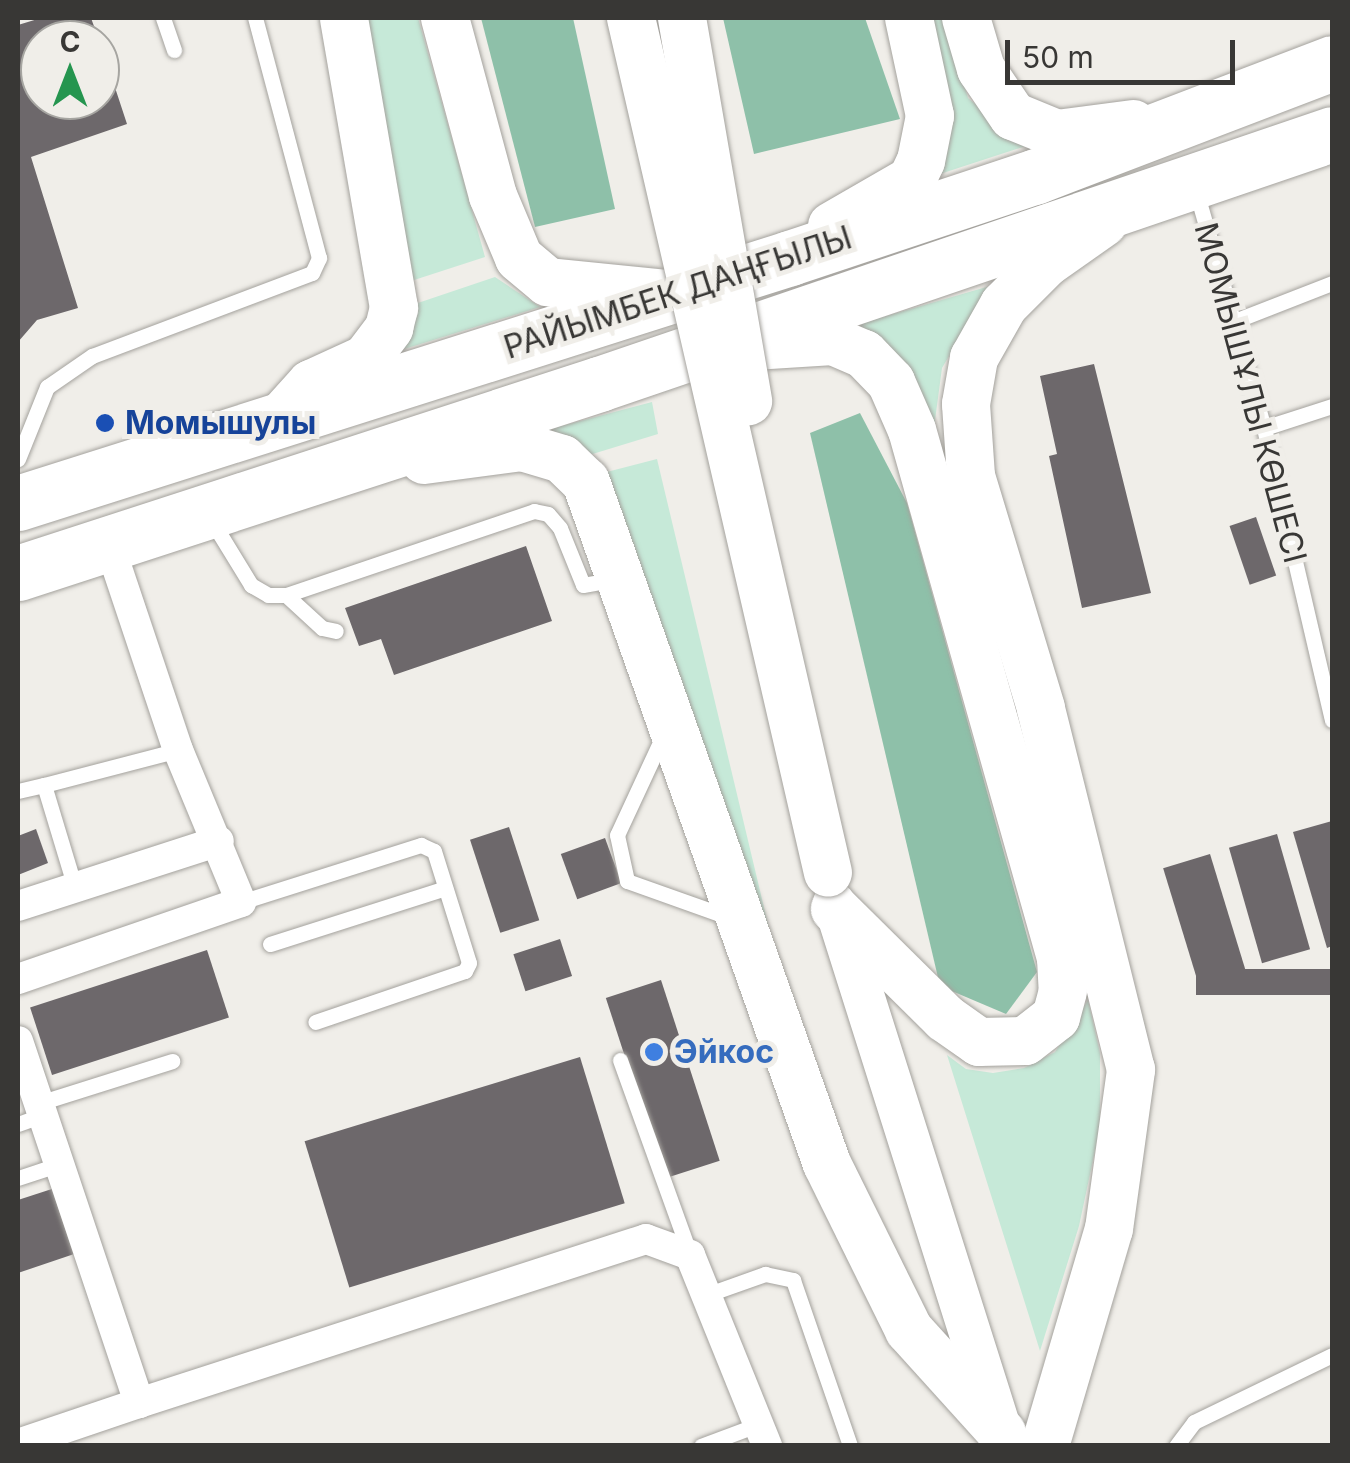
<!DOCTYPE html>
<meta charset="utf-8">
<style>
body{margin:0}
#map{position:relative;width:1350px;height:1463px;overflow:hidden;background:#f0eee9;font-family:Inter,sans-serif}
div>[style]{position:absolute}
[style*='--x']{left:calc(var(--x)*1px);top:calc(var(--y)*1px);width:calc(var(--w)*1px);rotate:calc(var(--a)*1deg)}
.green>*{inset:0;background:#c6e9d8}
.forest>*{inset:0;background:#8ec0a9}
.building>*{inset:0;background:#6d686b;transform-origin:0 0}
.roads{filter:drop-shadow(0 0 2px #a4a29d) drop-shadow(0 0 2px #a4a29d)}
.lane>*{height:15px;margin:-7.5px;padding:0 7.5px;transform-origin:7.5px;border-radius:7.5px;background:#fff}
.street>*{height:30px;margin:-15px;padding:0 15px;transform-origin:15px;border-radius:15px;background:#fff}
.secondary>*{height:42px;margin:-21px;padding:0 21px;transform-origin:21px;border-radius:21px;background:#fff}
.primary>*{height:48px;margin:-24px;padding:0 24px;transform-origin:24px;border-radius:24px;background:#fff}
.highway>*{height:55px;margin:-27.5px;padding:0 27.5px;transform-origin:27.5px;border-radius:27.5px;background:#fff}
.bridges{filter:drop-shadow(0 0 2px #a4a29d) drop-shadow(0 0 2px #a4a29d)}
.primary-bridge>*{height:48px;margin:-24px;padding:0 24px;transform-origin:24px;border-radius:24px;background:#fff}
.dots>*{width:28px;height:28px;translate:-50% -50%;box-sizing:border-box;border:5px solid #f0eee9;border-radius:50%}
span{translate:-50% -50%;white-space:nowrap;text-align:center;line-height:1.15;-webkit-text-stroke:10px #f0eee9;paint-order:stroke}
.street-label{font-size:32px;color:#383735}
.transit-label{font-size:32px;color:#164399;font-weight:700}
.left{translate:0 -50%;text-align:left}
.shop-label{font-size:32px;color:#366cbe;font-weight:700}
.frame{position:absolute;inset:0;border:20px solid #383735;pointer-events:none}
.north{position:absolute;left:20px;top:20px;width:100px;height:100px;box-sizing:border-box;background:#f0eee9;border:2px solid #a6a5a1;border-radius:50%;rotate:0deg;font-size:28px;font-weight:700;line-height:40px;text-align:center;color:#383735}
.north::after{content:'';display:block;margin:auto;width:35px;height:45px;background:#25954f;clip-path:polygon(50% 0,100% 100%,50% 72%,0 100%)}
.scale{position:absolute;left:1005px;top:40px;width:230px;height:45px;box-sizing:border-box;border:5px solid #383735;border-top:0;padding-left:12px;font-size:30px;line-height:35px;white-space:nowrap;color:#383735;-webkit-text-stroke:8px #f0eee9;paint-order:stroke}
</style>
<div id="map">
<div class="green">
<i style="clip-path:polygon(359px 18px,418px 18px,485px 257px,408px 282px)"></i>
<i style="clip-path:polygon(918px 18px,944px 18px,968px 98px,1026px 146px,940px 174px)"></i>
<i style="clip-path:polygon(495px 277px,540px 307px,385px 355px,406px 307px)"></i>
<i style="clip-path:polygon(990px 286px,942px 368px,931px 450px,855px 325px)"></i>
<i style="clip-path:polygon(652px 402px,658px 434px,586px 456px,550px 429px)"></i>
<i style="clip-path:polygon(657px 459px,798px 1050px,599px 474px)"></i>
<i style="clip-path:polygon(1088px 1000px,1100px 1053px,1100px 1127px,1079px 1226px,1040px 1351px,947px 1055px,966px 1069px,993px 1073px,1024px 1068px,1055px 1052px)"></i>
</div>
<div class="forest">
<i style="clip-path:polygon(481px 18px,573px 18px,615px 209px,535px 227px)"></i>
<i style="clip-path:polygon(723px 18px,865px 18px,900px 119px,754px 154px)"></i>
<i style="clip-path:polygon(860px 413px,907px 503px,1037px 972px,1006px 1014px,940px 986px,810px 433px)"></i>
</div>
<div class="building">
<i style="clip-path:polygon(41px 18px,91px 18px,99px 40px,40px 40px,40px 100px,100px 100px,101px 45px,127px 124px,31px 157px,78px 308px,37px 320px,18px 342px,18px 25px)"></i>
<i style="clip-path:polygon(1094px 364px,1151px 593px,1082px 608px,1049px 456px,1057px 454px,1040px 376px)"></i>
<i style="left:1256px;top:517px;width:62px;height:28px;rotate:71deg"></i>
<i style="clip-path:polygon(526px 546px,552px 621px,394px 675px,381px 639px,359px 646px,345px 608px)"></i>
<i style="clip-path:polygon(1332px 821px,1332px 946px,1327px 948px,1293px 832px)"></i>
<i style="left:509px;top:827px;width:98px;height:41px;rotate:72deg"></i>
<i style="clip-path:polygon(36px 829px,48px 863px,18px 875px,18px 836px)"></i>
<i style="left:1277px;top:834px;width:120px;height:50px;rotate:74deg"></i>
<i style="left:605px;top:838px;width:48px;height:47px;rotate:70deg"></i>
<i style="left:1210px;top:854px;width:121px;height:49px;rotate:73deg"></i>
<i style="left:560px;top:939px;width:39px;height:49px;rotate:72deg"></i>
<i style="left:207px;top:950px;width:71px;height:186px;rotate:72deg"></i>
<i style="left:1332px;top:969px;width:26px;height:136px;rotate:90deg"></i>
<i style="left:661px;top:980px;width:190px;height:58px;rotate:72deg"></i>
<i style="left:580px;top:1057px;width:153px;height:288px;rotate:73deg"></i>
<i style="clip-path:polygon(58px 1187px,80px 1252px,18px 1273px,18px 1200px)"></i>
</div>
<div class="roads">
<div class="lane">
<i style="--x:163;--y:18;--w:34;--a:71"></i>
<i style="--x:1196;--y:191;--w:247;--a:74"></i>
<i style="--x:1264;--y:428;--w:300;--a:76.9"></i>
<i style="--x:1232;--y:322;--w:107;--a:-21.3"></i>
<i style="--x:1264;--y:428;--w:71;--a:-17.9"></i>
<i style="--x:18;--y:459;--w:78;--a:-68.1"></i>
<i style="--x:47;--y:387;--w:55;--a:-34.6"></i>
<i style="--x:92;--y:356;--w:235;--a:-20.7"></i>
<i style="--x:312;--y:273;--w:17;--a:-65"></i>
<i style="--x:319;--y:258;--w:248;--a:-104.9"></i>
<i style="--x:210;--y:518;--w:79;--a:58.5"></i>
<i style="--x:251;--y:585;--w:20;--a:30"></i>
<i style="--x:268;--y:595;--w:18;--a:0"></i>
<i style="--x:286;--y:595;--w:262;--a:-18.7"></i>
<i style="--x:534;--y:511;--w:14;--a:12"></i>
<i style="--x:548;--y:514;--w:18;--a:49"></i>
<i style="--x:560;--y:528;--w:61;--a:68"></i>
<i style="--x:583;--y:585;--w:35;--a:-10"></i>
<i style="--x:286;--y:595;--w:49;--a:42.5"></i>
<i style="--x:322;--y:628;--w:14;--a:12"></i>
<i style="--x:663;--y:736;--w:109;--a:114.9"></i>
<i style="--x:617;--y:835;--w:47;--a:77.7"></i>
<i style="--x:627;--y:881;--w:110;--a:19.6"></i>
<i style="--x:44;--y:785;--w:138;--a:-14.6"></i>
<i style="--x:18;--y:791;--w:27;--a:-13"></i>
<i style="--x:44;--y:785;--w:108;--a:73.2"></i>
<i style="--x:241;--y:902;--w:189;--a:-17.6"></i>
<i style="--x:421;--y:845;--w:14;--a:25"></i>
<i style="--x:434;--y:851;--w:117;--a:72.6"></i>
<i style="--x:469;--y:963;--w:9;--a:117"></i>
<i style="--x:465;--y:971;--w:158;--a:161.2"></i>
<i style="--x:270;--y:944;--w:184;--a:-17.7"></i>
<i style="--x:620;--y:1060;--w:206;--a:70.2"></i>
<i style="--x:36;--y:1104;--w:143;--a:-17.5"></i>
<i style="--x:18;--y:1124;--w:23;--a:-20"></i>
<i style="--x:18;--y:1178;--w:41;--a:-18.4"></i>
<i style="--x:706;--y:1295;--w:63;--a:-19.6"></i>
<i style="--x:765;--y:1274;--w:29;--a:12"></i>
<i style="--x:793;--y:1280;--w:176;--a:71"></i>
<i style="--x:701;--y:1446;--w:60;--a:-20.6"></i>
<i style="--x:1176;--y:1446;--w:30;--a:-53"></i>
<i style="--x:1194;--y:1422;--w:153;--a:-25.9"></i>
</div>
<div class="street">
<i style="--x:18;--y:906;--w:211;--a:-17.9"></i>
<i style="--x:18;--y:979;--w:236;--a:-19"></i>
<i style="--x:241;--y:902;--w:165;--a:-112.5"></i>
<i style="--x:178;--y:750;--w:220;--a:-108.5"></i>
<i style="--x:18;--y:1041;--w:382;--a:71.5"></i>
<i style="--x:139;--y:1403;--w:533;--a:-17.92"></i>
<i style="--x:646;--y:1239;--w:47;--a:20"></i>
<i style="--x:690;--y:1255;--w:206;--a:68"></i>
<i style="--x:18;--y:1444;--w:128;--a:-18.7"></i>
</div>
<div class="secondary">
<i style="--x:834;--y:903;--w:554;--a:72.45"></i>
</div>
<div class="primary">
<i style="--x:445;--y:18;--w:184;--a:74.9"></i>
<i style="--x:493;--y:196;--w:67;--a:67.2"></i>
<i style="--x:519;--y:258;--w:38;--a:40"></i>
<i style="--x:548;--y:282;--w:112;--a:5.7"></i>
<i style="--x:966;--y:18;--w:53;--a:73.6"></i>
<i style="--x:981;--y:69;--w:57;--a:55.8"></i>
<i style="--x:1013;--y:116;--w:48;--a:22.2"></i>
<i style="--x:1057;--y:134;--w:77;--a:-7.5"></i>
<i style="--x:832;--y:226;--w:92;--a:-29.9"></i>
<i style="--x:912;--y:180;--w:21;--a:-65"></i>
<i style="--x:921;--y:161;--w:46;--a:-78.7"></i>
<i style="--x:930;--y:116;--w:100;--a:-102.1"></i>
<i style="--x:753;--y:346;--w:80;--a:-3.6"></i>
<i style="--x:833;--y:341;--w:34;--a:23"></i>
<i style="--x:864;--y:354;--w:39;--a:46"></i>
<i style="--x:891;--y:382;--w:52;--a:66.4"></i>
<i style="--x:912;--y:430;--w:549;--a:74.24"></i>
<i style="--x:1061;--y:958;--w:33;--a:87"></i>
<i style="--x:1063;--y:991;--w:27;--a:105"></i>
<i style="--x:1056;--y:1017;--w:39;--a:142"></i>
<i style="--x:1025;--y:1041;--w:46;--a:178.8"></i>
<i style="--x:979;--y:1042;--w:42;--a:-144.8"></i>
<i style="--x:945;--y:1018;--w:155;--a:-135.3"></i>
<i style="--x:283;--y:415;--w:42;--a:-47.9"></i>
<i style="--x:311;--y:384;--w:60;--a:-24.4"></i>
<i style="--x:366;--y:359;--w:39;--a:-53"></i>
<i style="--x:389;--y:328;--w:21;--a:-76"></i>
<i style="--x:394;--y:308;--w:294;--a:-99.8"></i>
<i style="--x:424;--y:460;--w:99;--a:-7.6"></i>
<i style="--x:522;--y:447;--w:42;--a:16.7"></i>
<i style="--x:562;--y:459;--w:33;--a:44"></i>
<i style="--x:586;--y:482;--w:723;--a:70.54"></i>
<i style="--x:827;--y:1164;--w:185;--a:63.7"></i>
<i style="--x:909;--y:1330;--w:139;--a:47.9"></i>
<i style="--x:1045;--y:1446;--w:226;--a:-73.6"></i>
<i style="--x:1109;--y:1229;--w:161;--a:-82.1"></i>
<i style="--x:1131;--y:1070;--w:373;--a:-104"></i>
<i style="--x:1041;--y:708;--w:242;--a:-106.8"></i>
<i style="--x:971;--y:476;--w:72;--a:-94"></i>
<i style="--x:966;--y:404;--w:47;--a:-80.1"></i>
<i style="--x:974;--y:358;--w:61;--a:-60.5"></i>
<i style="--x:1004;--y:305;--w:59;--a:-45"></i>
<i style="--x:1046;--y:263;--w:70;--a:-35.1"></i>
</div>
<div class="highway">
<i style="--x:18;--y:503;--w:810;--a:-17.61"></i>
<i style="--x:790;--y:258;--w:257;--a:-18.4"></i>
<i style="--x:1034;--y:177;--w:319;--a:-20.9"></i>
<i style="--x:18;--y:573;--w:611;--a:-18.02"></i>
<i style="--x:599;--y:384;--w:774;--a:-18.83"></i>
</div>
</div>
<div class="bridges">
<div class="primary-bridge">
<i style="--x:631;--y:18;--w:877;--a:77.02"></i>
<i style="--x:682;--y:18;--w:389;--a:80.2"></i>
</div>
</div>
<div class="dots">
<i style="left:105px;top:423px;background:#1a4fb4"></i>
<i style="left:654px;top:1052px;background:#3f7fe0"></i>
</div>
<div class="street-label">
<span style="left:678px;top:293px;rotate:-18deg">РАЙЫМБЕК ДАҢҒЫЛЫ</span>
<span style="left:1250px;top:393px;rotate:75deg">МОМЫШҰЛЫ КӨШЕСІ</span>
</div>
<div class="transit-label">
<span class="left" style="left:125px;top:423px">Момышулы</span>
</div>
<div class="shop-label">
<span class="left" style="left:674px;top:1052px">Эйкос</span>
</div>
<div class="frame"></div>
<div class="north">С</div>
<div class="scale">50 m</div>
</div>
